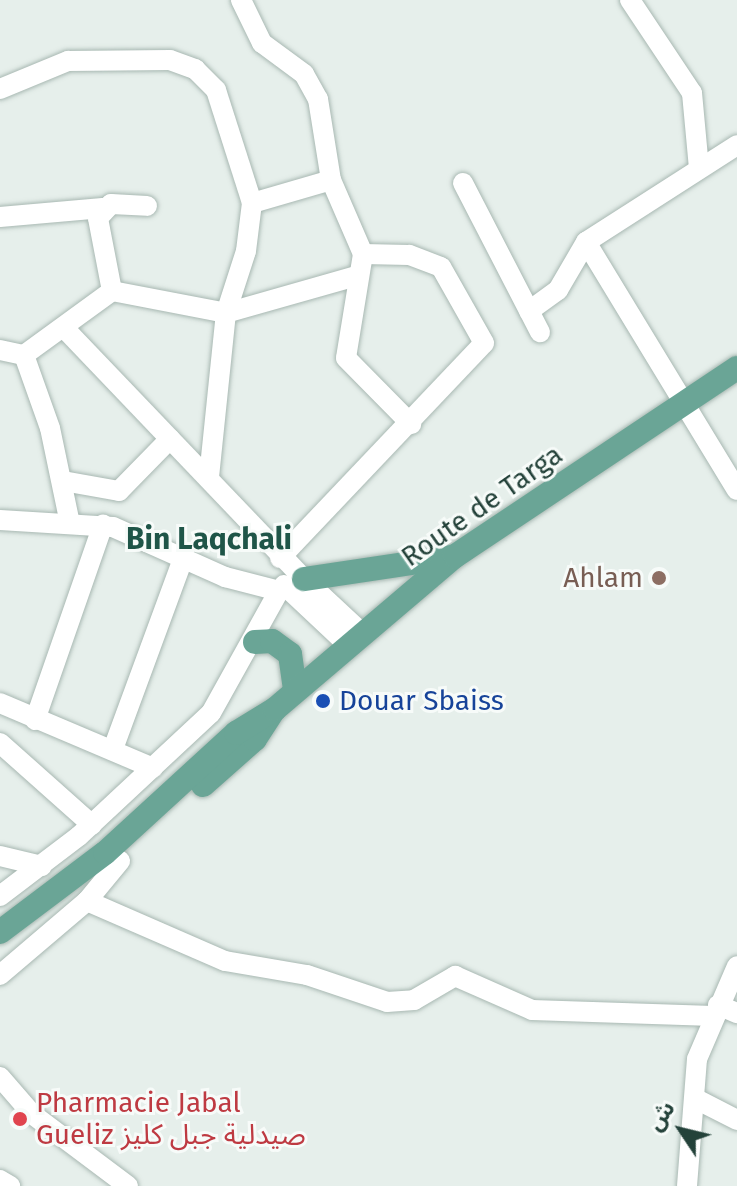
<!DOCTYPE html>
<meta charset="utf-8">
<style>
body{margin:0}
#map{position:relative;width:737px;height:1186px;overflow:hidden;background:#e6efeb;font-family:"Fira Sans","Noto Sans Arabic",sans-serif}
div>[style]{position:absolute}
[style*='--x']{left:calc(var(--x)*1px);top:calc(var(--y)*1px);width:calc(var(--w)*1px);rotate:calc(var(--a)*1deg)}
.roads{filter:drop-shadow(0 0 2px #a8b8b2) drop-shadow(0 0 2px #a8b8b2)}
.minor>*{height:20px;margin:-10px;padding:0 10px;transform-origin:10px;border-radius:10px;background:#fff}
.major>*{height:24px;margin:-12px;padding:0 12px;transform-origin:12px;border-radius:12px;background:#6aa596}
.dots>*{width:22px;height:22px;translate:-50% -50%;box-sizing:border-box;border:4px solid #f7fbf9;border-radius:50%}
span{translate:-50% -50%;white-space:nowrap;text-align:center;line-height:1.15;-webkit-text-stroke:6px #f7fbf9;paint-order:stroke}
.street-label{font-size:28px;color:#24423a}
.education-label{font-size:28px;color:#785e54}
.right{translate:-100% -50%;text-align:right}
.transit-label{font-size:28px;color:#164399}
.left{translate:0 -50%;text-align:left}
.health-label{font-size:28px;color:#be3a42}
.neighbourhood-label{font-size:30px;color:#1f5548;font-weight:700}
.north{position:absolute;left:641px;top:1090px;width:80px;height:80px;-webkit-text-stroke:6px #f7fbf9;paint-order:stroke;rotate:305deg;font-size:22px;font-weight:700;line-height:32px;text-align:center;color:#24423a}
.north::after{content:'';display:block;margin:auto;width:28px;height:36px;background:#24423a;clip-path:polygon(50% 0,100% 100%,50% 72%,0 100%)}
</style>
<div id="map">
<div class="roads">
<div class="minor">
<i style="--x:241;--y:0;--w:48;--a:64"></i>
<i style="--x:262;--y:43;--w:52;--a:36.4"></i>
<i style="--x:304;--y:74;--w:29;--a:61"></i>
<i style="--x:318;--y:99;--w:82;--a:80.9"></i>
<i style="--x:331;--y:180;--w:81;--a:66.6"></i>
<i style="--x:363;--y:254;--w:105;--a:99.3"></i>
<i style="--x:346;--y:358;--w:93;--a:45.4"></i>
<i style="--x:630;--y:0;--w:112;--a:56.3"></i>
<i style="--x:692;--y:93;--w:76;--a:84.7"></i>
<i style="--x:0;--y:89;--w:74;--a:-22.4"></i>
<i style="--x:68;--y:61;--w:102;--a:-0.6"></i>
<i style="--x:170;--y:60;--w:27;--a:20"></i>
<i style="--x:195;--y:69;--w:30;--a:45"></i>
<i style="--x:216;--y:90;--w:119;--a:72.3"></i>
<i style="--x:463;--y:183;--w:168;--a:62.7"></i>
<i style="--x:0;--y:217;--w:103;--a:-5"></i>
<i style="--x:586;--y:242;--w:290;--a:58.7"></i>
<i style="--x:112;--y:291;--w:74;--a:-100.9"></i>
<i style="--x:98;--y:218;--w:19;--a:-47"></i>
<i style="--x:111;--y:204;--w:36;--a:3"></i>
<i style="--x:529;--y:311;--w:36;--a:-36"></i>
<i style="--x:558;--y:290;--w:56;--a:-59.7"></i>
<i style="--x:586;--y:242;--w:179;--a:-32.7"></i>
<i style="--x:0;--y:350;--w:25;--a:12"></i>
<i style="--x:24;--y:355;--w:77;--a:70.4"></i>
<i style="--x:50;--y:428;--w:93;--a:78.2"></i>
<i style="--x:24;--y:355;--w:109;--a:-36"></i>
<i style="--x:112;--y:291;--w:116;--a:10.9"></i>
<i style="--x:226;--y:313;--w:135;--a:-15.9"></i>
<i style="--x:209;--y:477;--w:165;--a:-84.1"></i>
<i style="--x:226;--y:313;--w:65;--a:-72.1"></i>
<i style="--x:246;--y:251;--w:48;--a:-82.9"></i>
<i style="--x:252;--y:203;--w:82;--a:-16.2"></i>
<i style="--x:63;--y:481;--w:57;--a:10.1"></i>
<i style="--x:119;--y:491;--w:73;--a:-45.6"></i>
<i style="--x:0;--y:520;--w:113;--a:3.5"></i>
<i style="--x:113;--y:527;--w:123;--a:24.1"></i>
<i style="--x:225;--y:577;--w:56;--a:14.5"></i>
<i style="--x:280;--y:558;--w:296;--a:-46.5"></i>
<i style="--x:484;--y:343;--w:87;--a:-119.5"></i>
<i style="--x:441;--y:267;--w:34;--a:-159"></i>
<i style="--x:409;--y:255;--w:46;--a:-178.8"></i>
<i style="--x:304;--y:579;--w:79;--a:43"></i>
<i style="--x:284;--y:585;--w:88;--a:43.2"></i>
<i style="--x:0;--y:703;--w:166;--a:23"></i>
<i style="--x:35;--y:720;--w:207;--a:-70.8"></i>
<i style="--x:0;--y:743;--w:123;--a:41.7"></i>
<i style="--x:113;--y:749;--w:202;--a:-69.8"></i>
<i style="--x:0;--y:856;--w:43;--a:13.4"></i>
<i style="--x:0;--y:896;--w:99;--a:-37.2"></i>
<i style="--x:79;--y:836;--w:180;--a:-43"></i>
<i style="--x:211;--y:713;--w:140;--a:-60.9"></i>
<i style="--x:279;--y:591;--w:28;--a:-26"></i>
<i style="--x:304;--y:579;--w:344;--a:-133.7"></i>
<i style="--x:87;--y:901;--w:150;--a:23.5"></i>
<i style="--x:225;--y:961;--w:83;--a:9.7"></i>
<i style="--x:307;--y:975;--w:84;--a:18.6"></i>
<i style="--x:387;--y:1002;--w:27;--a:-4"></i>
<i style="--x:414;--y:1000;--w:48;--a:-30.3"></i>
<i style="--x:455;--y:976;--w:84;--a:23.8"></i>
<i style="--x:532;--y:1010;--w:181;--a:1.9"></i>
<i style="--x:0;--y:975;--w:114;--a:-40.4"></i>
<i style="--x:87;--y:901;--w:52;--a:-50.5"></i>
<i style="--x:718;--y:1005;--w:21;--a:23"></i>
<i style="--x:0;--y:1077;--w:49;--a:49.1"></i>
<i style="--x:32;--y:1114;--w:120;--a:36.9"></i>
<i style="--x:696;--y:1099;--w:46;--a:27.1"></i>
<i style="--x:0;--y:1180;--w:12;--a:31"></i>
<i style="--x:687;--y:1186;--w:127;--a:-85.5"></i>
<i style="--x:697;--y:1059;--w:101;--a:-66.7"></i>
</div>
<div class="major">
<i style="--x:304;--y:579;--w:150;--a:-8.5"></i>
<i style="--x:255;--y:642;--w:17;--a:-3"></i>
<i style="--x:272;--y:641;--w:22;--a:36"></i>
<i style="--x:290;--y:654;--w:36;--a:82"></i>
<i style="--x:203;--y:785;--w:69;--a:-41.5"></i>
<i style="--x:255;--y:739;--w:33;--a:-57"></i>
<i style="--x:0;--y:932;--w:131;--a:-37"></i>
<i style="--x:105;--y:853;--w:178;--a:-42.5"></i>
<i style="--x:236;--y:733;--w:46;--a:-31.6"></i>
<i style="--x:275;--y:709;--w:236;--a:-40.4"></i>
<i style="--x:455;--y:556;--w:339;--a:-33.7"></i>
</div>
</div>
<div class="dots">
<i style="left:659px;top:578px;background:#8d6e63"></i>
<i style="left:323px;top:701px;background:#1a4fb4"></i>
<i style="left:20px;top:1119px;background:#e0444e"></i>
</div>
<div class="street-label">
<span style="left:482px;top:506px;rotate:-35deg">Route de Targa</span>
</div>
<div class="education-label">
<span class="right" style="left:643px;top:578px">Ahlam</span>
</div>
<div class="transit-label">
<span class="left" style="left:339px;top:701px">Douar Sbaiss</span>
</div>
<div class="health-label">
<span class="left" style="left:36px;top:1119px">Pharmacie Jabal<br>Gueliz صيدلية جبل كليز</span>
</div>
<div class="neighbourhood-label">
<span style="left:209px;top:539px">Bin Laqchali</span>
</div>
<div class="north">ش</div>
</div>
